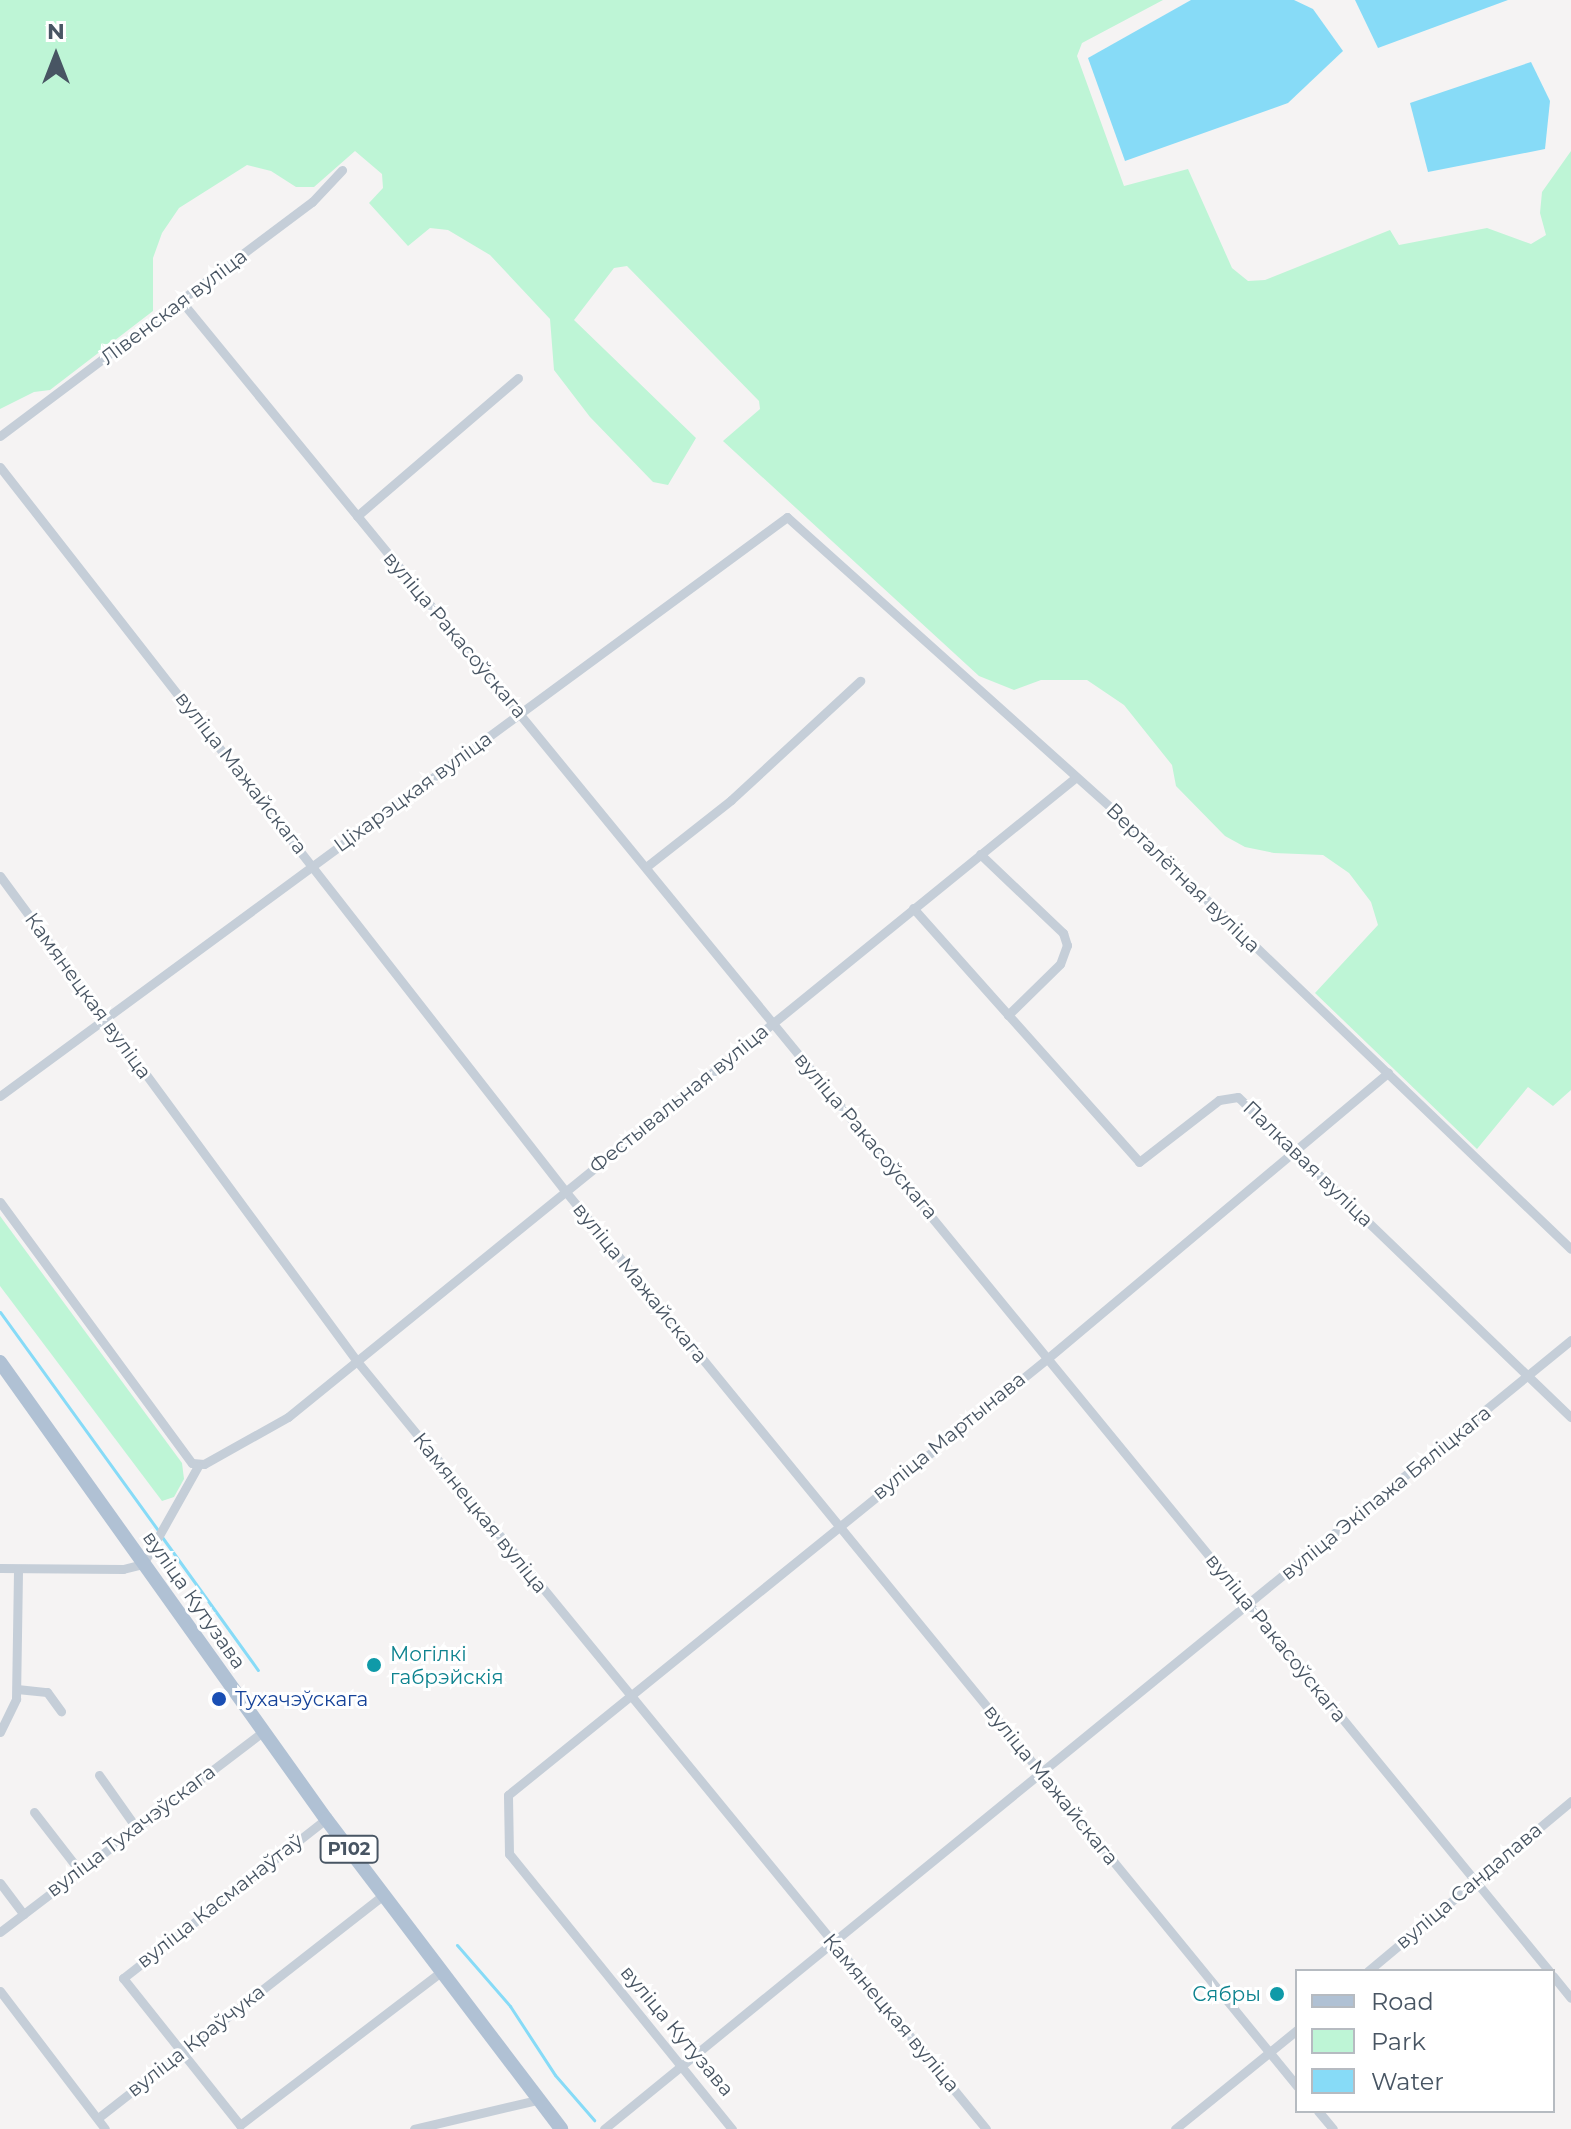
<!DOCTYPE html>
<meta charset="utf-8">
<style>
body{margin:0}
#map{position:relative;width:1571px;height:2129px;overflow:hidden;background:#f5f3f3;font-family:Montserrat,sans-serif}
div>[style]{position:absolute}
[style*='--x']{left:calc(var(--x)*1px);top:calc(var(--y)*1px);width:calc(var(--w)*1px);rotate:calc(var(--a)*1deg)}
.green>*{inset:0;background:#bef5d6}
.water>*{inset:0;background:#87dbf7}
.stream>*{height:3px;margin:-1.5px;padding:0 1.5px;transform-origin:1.5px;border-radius:1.5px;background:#87dbf7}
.minor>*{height:9px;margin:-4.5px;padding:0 4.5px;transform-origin:4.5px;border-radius:4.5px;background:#c5ced8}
.primary>*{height:14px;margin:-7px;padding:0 7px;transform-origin:7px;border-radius:7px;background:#b0c1d4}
.dots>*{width:22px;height:22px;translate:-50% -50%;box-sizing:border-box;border:4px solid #fff;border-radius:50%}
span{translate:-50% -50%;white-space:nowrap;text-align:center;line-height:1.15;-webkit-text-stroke:6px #fff;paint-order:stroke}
.shield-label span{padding:2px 6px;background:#fff;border:2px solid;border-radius:6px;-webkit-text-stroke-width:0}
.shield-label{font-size:18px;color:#485563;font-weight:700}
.street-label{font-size:20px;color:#485563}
.culture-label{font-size:20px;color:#0d838f}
.left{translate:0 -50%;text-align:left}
.right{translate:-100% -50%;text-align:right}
.transit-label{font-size:20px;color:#164399}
.legend{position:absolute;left:1295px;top:1969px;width:260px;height:144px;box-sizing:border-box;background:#fff;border:2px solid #b6bbc1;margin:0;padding:10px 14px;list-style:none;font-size:24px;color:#485563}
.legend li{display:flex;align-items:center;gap:16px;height:40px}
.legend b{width:40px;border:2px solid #b6bbc1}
.north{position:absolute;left:16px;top:16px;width:80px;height:80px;-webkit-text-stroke:6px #fff;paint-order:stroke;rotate:0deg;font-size:22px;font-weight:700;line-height:32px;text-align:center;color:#485563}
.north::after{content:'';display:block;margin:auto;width:28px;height:36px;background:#485563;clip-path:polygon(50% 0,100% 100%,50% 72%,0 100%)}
</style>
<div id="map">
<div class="green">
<i style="clip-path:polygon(0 0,1163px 0,1082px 43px,1077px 56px,1124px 186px,1188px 169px,1232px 268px,1248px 281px,1265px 280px,1390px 230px,1399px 245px,1487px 228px,1531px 244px,1546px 235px,1540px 213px,1542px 192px,1571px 151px,1571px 1090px,1553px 1106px,1528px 1087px,1477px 1149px,1315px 993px,1378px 925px,1371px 902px,1349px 873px,1323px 855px,1274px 853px,1245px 847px,1225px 836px,1176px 786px,1172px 765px,1124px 705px,1087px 680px,1041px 680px,1014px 690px,979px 676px,723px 441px,760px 409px,759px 401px,627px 266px,614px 268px,574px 320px,696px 438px,668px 485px,653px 482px,590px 417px,554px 370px,550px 319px,490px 255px,448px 230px,430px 228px,408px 246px,369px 203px,383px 188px,382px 174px,355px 151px,314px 187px,296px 187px,271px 171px,247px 165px,179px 208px,162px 233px,153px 258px,153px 311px,50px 390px,34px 392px,0 409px)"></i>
<i style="clip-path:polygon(0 1216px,182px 1463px,184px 1479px,174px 1497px,162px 1501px,0 1286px)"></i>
</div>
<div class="water">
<i style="clip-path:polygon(1191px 0,1294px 0,1313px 9px,1343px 51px,1288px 103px,1125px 161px,1088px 58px)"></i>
<i style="clip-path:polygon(1355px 0,1508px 0,1378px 48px)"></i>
<i style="clip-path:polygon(1531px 62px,1550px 101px,1545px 149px,1428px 172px,1410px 103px)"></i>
</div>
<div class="stream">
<i style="--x:0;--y:1312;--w:269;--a:54.1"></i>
<i style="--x:162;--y:1537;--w:164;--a:54.2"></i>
<i style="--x:457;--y:1945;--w:81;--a:49"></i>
<i style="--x:510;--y:2006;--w:82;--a:56.9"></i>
<i style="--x:555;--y:2075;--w:60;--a:49.1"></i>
</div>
<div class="minor">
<i style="--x:182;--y:302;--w:2157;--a:50.68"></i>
<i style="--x:0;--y:436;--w:390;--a:-36.9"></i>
<i style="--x:312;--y:202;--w:44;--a:-46.8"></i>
<i style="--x:0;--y:467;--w:920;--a:52.02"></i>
<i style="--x:566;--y:1192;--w:1155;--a:50.73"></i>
<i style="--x:357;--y:516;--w:212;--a:-40.6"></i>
<i style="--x:980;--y:854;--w:115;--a:43.6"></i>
<i style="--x:1063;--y:933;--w:13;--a:72"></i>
<i style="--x:1067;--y:945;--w:20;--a:110"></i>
<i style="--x:1060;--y:964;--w:73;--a:135.6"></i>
<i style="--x:646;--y:867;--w:108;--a:-38.2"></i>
<i style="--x:731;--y:800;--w:176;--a:-42.7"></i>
<i style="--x:0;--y:876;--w:601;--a:53.66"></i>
<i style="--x:356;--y:1360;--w:994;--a:50.67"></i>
<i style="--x:913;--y:908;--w:340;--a:48.3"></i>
<i style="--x:1139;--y:1162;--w:101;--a:-37.8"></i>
<i style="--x:1219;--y:1100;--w:19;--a:-9"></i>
<i style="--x:1238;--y:1097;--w:462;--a:43.9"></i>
<i style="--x:0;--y:1096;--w:977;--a:-36.34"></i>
<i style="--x:787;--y:517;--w:438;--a:41.9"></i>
<i style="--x:1113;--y:810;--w:634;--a:43.79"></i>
<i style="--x:0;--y:1202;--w:324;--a:53.7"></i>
<i style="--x:192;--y:1463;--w:12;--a:5"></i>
<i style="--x:204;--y:1464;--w:96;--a:-29.2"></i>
<i style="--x:288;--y:1417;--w:1015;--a:-39.08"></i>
<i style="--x:0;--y:1568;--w:123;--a:0.5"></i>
<i style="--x:123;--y:1569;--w:21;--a:-14"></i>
<i style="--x:143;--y:1564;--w:112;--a:-60.7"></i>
<i style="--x:17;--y:1689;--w:30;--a:6"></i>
<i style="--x:47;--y:1692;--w:24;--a:54"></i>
<i style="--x:0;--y:1732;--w:37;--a:-64"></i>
<i style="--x:16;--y:1699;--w:130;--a:-89.1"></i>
<i style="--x:99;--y:1775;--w:62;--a:54.8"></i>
<i style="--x:34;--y:1812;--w:73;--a:52.2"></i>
<i style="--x:326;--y:1819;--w:258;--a:141.9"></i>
<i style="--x:123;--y:1978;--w:188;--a:51.5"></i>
<i style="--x:240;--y:2125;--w:253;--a:-37.3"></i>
<i style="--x:0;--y:1883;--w:39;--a:53"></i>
<i style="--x:0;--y:1932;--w:330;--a:-37.3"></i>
<i style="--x:1368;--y:1971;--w:265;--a:-39.9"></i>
<i style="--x:1553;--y:1976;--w:28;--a:51"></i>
<i style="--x:0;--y:1991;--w:173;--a:52.7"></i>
<i style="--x:1318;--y:2111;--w:23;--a:50"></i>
<i style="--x:98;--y:2118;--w:362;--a:-38"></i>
<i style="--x:414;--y:2129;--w:126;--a:-13.3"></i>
<i style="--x:604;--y:2129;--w:1248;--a:-39.21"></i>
<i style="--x:732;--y:2129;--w:354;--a:-129"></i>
<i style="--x:509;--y:1854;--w:59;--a:-91"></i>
<i style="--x:508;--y:1795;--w:695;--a:-38.98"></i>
<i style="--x:1048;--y:1358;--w:444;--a:-40"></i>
<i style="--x:1175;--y:2129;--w:157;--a:-39.1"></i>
</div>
<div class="primary">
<i style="--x:0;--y:1362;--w:561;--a:54.5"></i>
<i style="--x:326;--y:1819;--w:389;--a:52.8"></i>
</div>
<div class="dots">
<i style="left:374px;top:1665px;background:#0f9aa8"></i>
<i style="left:219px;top:1699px;background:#1a4fb4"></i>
<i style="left:1277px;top:1994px;background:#0f9aa8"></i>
</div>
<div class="shield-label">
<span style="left:349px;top:1849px">Р102</span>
</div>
<div class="street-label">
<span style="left:174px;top:307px;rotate:-37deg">Лівенская вуліца</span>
<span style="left:455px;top:635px;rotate:50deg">вуліца Ракасоўскага</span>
<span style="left:241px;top:773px;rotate:52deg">вуліца Мажайскага</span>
<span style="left:413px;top:792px;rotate:-36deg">Ціхарэцкая вуліца</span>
<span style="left:1183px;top:878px;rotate:44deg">Верталётная вуліца</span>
<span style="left:88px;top:996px;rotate:54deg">Камянецкая вуліца</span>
<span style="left:679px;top:1099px;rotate:-39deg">Фестывальная вуліца</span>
<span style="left:866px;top:1136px;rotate:50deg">вуліца Ракасоўскага</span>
<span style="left:1308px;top:1164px;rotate:44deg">Палкавая вуліца</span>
<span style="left:640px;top:1283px;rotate:51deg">вуліца Мажайскага</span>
<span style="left:949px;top:1436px;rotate:-39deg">вуліца Мартынава</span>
<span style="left:1386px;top:1493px;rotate:-39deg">вуліца Экіпажа Бяліцкага</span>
<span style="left:480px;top:1513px;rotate:51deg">Камянецкая вуліца</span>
<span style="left:194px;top:1600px;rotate:55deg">вуліца Кутузава</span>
<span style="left:1276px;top:1638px;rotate:51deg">вуліца Ракасоўскага</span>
<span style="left:1051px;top:1785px;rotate:51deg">вуліца Мажайскага</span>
<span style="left:131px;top:1831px;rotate:-37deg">вуліца Тухачэўскага</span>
<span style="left:1469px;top:1886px;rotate:-40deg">вуліца Сандалава</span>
<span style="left:220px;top:1901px;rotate:-38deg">вуліца Касманаўтаў</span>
<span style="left:891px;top:2013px;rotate:50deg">Камянецкая вуліца</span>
<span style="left:677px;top:2031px;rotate:50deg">вуліца Кутузава</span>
<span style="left:196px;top:2041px;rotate:-38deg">вуліца Краўчука</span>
</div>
<div class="culture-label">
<span class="left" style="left:390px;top:1666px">Могілкі<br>габрэйскія</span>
<span class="right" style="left:1261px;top:1994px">Сябры</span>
</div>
<div class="transit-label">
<span class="left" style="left:235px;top:1699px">Тухачэўскага</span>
</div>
<ul class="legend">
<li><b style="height:10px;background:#b0c1d4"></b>Road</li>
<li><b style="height:22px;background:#bef5d6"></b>Park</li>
<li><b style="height:22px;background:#87dbf7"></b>Water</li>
</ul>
<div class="north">N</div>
</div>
